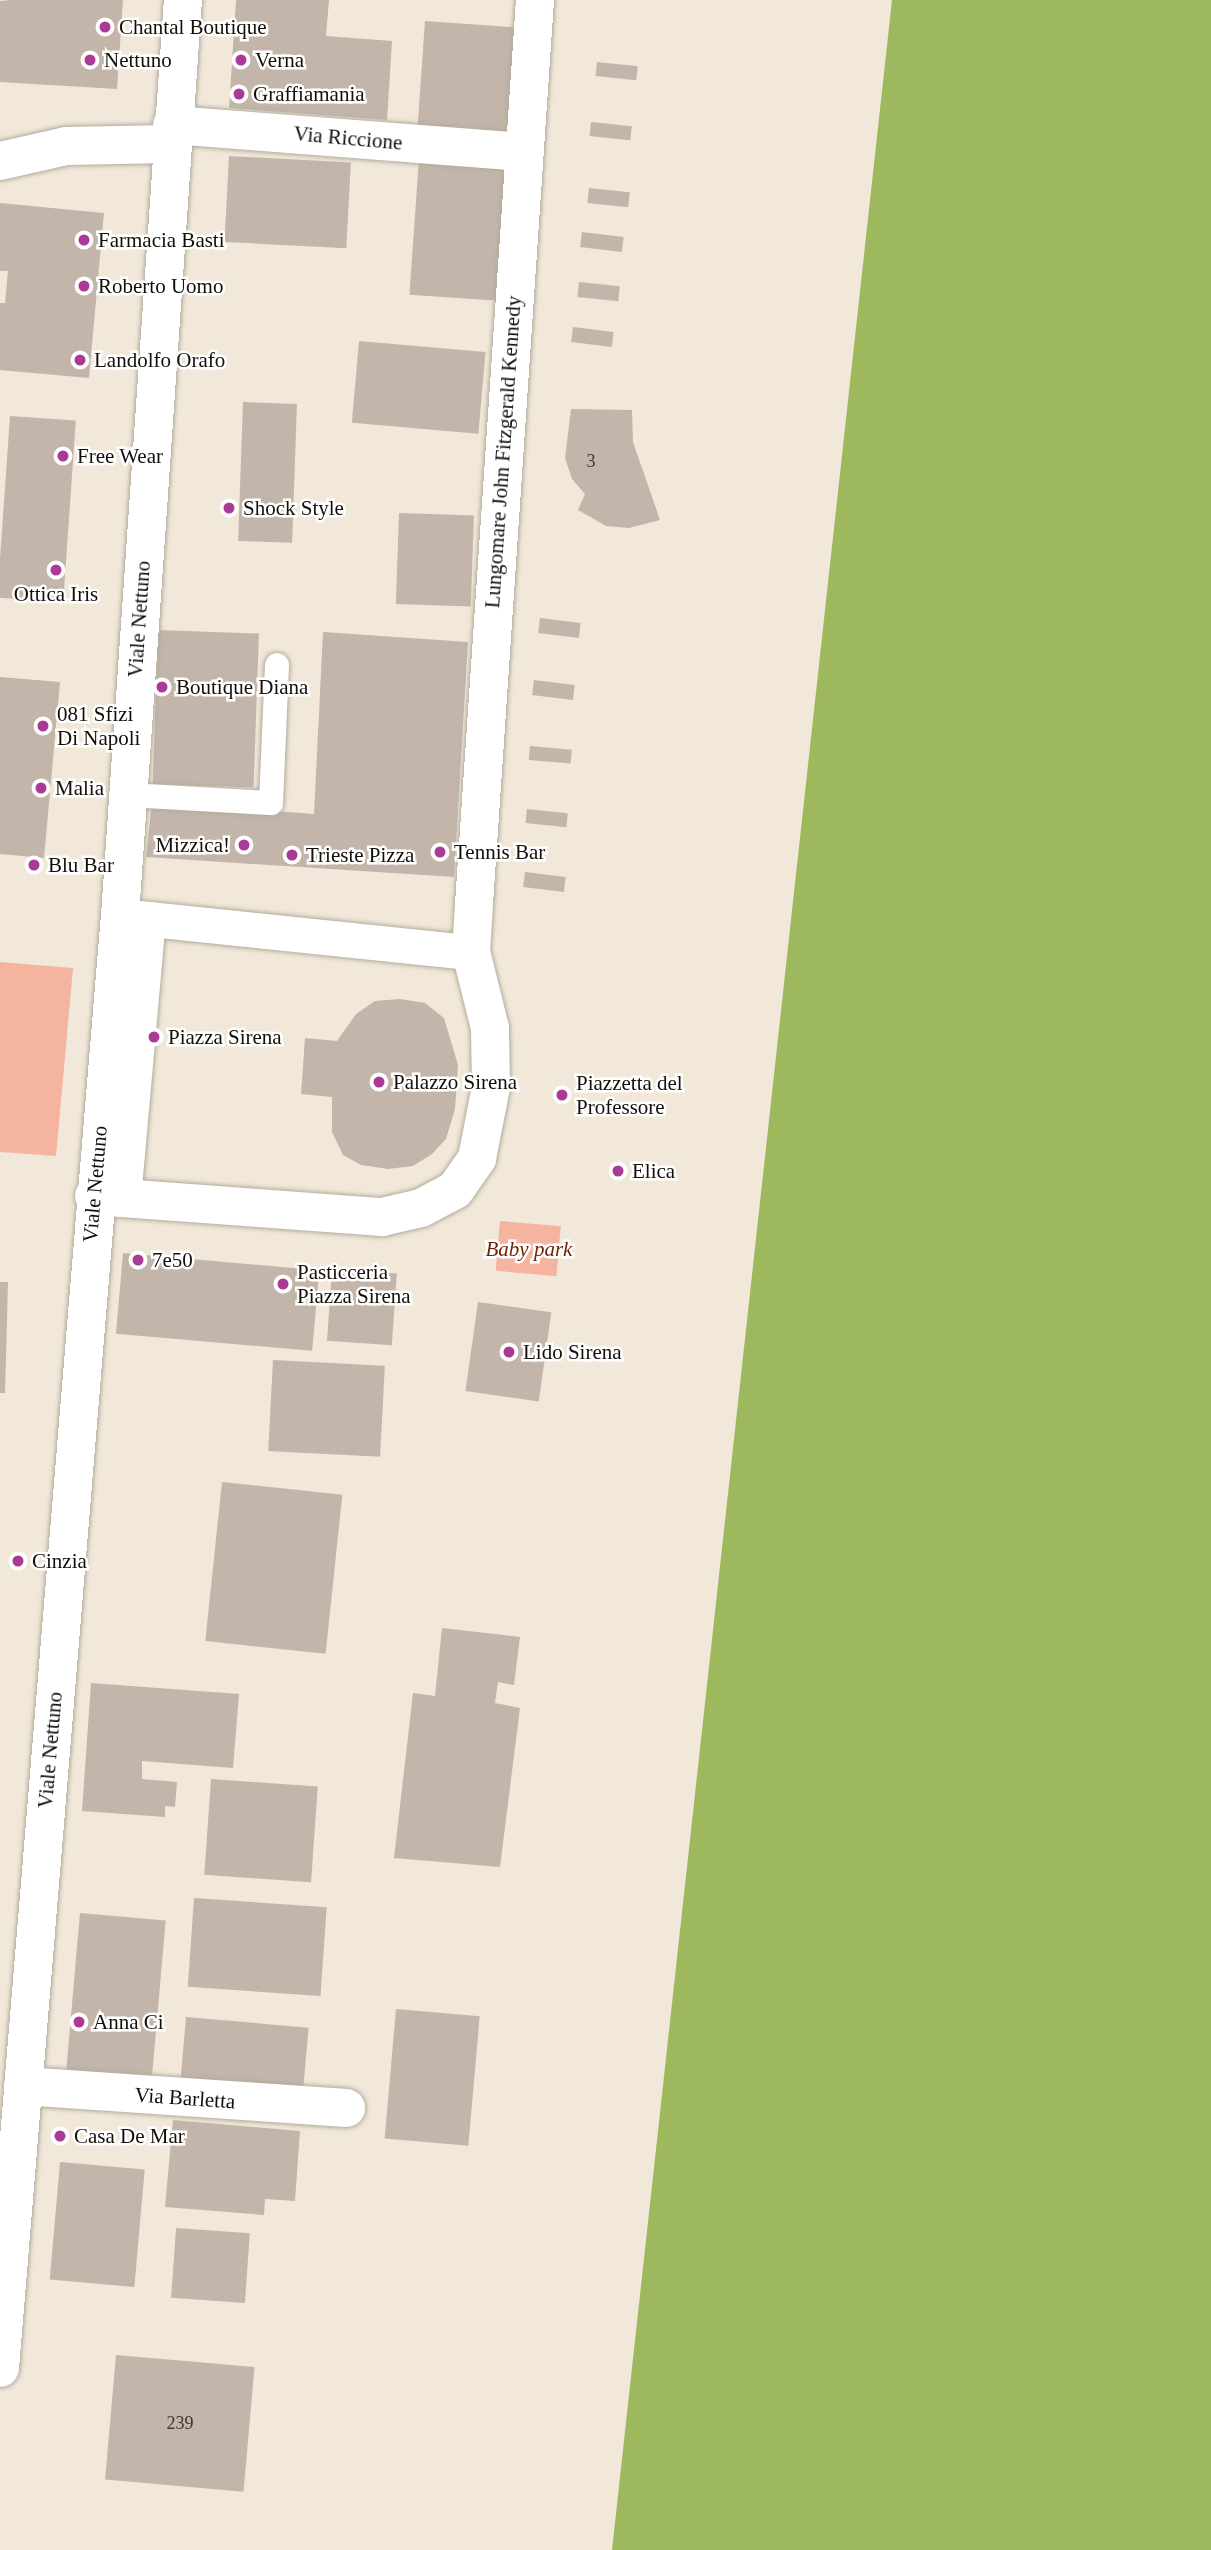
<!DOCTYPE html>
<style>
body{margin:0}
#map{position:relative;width:1211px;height:2550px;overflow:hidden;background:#f1e8d9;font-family:"Times New Roman",serif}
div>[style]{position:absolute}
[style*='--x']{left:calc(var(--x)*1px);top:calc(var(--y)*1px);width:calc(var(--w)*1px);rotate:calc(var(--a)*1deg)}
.green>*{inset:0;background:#f4b4a0;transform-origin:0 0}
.water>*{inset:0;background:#9eb85e}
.building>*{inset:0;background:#c3b5aa;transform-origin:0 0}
.roads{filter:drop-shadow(0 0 2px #b3ab9c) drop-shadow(0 0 2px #b3ab9c)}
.service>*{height:24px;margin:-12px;padding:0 12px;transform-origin:12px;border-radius:12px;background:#fff}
.pedestrian>*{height:35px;margin:-17.5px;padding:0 17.5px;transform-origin:17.5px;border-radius:17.5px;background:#fff}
.minor>*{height:38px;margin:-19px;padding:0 19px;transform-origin:19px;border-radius:19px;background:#fff}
.dots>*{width:19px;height:19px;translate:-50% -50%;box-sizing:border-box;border:4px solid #fff;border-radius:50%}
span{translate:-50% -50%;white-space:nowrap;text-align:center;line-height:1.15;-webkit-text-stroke:5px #fff;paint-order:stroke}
.number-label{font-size:18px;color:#3e3832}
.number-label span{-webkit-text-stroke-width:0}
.poi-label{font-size:21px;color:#120f0a}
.left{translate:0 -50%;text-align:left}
.right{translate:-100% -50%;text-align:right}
.street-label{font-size:21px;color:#120f0a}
.park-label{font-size:21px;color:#711f00;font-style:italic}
</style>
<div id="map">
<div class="green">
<i style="clip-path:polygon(0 962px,73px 968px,56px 1156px,0 1152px)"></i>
<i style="left:500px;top:1221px;width:61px;height:50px;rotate:5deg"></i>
</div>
<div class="water">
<i style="clip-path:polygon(892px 0,1211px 0,1211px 2550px,612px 2550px)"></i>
</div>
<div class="building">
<i style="clip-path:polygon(12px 0,123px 0,117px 89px,0 82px,0 1px)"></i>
<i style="clip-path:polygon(236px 0,329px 0,326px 36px,392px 41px,387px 120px,229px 108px)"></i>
<i style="left:425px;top:21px;width:92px;height:109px;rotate:4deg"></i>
<i style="left:597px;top:62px;width:41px;height:14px;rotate:6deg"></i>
<i style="left:591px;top:122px;width:41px;height:14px;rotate:6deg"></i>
<i style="left:229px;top:156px;width:122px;height:86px;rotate:3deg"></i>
<i style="left:419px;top:158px;width:92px;height:137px;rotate:4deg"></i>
<i style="left:589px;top:188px;width:41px;height:15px;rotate:6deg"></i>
<i style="clip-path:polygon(0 203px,104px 213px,89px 378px,0 370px,0 303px,5px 303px,8px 271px,0 271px)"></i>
<i style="left:582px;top:232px;width:42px;height:15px;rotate:7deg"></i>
<i style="left:579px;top:282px;width:41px;height:15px;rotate:6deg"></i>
<i style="left:573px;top:327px;width:41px;height:15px;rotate:7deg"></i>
<i style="left:359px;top:341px;width:127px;height:82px;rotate:5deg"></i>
<i style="left:243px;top:402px;width:54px;height:139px;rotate:2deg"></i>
<i style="clip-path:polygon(571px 409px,632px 410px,633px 442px,660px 520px,629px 528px,606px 526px,578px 510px,585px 494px,572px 479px,565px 458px)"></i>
<i style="left:10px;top:416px;width:66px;height:182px;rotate:4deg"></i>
<i style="left:399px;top:513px;width:75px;height:91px;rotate:2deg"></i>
<i style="left:540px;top:618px;width:41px;height:15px;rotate:7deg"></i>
<i style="left:158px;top:630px;width:101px;height:154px;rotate:2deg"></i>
<i style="clip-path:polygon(323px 632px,468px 642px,454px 877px,146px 857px,152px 802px,314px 814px)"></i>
<i style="clip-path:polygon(0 677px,60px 682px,44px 858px,0 854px)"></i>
<i style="left:534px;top:680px;width:41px;height:15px;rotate:7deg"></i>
<i style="left:530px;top:746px;width:42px;height:14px;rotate:5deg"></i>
<i style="left:527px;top:809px;width:41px;height:14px;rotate:6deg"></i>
<i style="left:525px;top:872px;width:41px;height:15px;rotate:7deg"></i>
<i style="clip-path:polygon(400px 999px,425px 1003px,444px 1018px,458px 1065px,455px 1109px,446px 1139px,432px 1154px,413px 1166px,388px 1169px,361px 1165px,343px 1155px,332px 1132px,332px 1097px,301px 1094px,305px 1038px,337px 1041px,356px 1014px,375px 1001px)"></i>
<i style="left:123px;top:1253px;width:197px;height:81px;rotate:5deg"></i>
<i style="left:332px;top:1269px;width:65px;height:72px;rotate:4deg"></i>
<i style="clip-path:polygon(0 1282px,8px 1282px,5px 1393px,0 1393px)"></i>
<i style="left:478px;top:1302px;width:74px;height:90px;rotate:8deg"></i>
<i style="left:273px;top:1360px;width:112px;height:91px;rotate:3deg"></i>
<i style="left:222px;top:1482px;width:121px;height:160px;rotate:6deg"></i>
<i style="clip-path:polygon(442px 1628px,520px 1637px,514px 1685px,498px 1682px,495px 1703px,520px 1708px,500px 1867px,394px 1858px,413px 1693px,435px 1696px)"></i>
<i style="clip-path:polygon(91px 1683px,239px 1694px,233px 1768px,142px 1761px,142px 1779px,177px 1782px,175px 1807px,165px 1806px,165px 1817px,82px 1811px)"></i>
<i style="left:211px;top:1779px;width:107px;height:96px;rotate:4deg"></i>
<i style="left:194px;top:1898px;width:133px;height:89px;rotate:4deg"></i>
<i style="left:80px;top:1913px;width:86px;height:165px;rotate:5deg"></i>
<i style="left:396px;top:2009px;width:84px;height:130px;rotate:5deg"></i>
<i style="left:186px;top:2017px;width:123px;height:67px;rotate:5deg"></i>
<i style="clip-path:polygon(173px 2120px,300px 2131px,295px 2201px,265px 2199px,264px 2215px,165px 2207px)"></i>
<i style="left:60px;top:2162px;width:85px;height:118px;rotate:5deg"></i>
<i style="left:176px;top:2228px;width:74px;height:70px;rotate:4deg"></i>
<i style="left:116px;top:2355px;width:139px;height:125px;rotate:5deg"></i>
</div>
<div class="roads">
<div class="service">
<i style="--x:127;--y:795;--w:144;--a:3.2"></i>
<i style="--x:271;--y:803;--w:138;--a:-87.5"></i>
</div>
<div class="pedestrian">
<i style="--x:120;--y:916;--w:353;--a:5.9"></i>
<i style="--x:123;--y:1198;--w:280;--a:-84.9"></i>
</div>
<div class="minor">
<i style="--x:172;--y:125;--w:353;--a:4.4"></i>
<i style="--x:0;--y:161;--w:68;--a:-12.8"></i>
<i style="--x:66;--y:146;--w:104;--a:-1.1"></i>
<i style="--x:94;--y:1196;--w:289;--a:4.2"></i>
<i style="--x:382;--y:1217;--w:40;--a:-13"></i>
<i style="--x:421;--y:1208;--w:38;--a:-28"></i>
<i style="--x:455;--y:1190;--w:39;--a:-55"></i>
<i style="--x:477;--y:1158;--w:72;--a:-78.8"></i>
<i style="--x:491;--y:1087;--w:59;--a:-91"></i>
<i style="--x:490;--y:1028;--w:78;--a:-104"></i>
<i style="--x:471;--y:952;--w:48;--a:-86.4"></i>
<i style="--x:474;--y:904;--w:906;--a:-86.14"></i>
<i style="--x:23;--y:2086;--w:324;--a:3.9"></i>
<i style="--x:0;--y:2368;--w:1457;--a:-85.28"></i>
<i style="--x:120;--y:916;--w:918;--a:-86.07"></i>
</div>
</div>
<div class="dots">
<i style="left:105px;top:27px;background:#aa3a96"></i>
<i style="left:90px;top:60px;background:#aa3a96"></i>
<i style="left:241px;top:60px;background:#aa3a96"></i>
<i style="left:239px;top:94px;background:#aa3a96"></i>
<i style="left:84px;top:240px;background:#aa3a96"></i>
<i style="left:84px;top:286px;background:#aa3a96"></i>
<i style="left:80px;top:360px;background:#aa3a96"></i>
<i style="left:63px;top:456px;background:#aa3a96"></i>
<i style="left:229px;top:508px;background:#aa3a96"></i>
<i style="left:56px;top:570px;background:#aa3a96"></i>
<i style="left:162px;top:687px;background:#aa3a96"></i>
<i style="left:43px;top:726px;background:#aa3a96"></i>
<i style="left:41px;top:788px;background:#aa3a96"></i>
<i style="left:244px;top:845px;background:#aa3a96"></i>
<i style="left:440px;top:852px;background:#aa3a96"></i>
<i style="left:292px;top:855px;background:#aa3a96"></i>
<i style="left:34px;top:865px;background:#aa3a96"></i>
<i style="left:154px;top:1037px;background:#aa3a96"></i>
<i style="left:379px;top:1082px;background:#aa3a96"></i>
<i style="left:562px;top:1095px;background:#aa3a96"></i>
<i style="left:618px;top:1171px;background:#aa3a96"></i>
<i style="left:138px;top:1260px;background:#aa3a96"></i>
<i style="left:283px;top:1284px;background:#aa3a96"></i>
<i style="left:509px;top:1352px;background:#aa3a96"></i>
<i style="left:18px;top:1561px;background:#aa3a96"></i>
<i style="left:79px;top:2022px;background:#aa3a96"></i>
<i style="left:60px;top:2136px;background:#aa3a96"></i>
</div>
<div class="number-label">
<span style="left:591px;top:461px">3</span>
<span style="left:180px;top:2423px">239</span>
</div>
<div class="poi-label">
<span class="left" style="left:119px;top:27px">Chantal Boutique</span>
<span class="left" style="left:104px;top:60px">Nettuno</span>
<span class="left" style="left:255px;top:60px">Verna</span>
<span class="left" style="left:253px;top:94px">Graffiamania</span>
<span class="left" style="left:98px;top:240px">Farmacia Basti</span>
<span class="left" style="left:98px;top:286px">Roberto Uomo</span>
<span class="left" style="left:94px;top:360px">Landolfo Orafo</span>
<span class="left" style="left:77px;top:456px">Free Wear</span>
<span class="left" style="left:243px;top:508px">Shock Style</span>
<span style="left:56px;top:594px">Ottica Iris</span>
<span class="left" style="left:176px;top:687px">Boutique Diana</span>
<span class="left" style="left:57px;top:726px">081 Sfizi<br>Di Napoli</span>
<span class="left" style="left:55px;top:788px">Malia</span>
<span class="right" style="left:230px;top:845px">Mizzica!</span>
<span class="left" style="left:454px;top:852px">Tennis Bar</span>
<span class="left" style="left:306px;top:855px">Trieste Pizza</span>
<span class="left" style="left:48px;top:865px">Blu Bar</span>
<span class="left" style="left:168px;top:1037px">Piazza Sirena</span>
<span class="left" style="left:393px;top:1082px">Palazzo Sirena</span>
<span class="left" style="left:576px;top:1095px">Piazzetta del<br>Professore</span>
<span class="left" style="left:632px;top:1171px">Elica</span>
<span class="left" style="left:152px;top:1260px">7e50</span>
<span class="left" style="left:297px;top:1284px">Pasticceria<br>Piazza Sirena</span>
<span class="left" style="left:523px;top:1352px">Lido Sirena</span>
<span class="left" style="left:32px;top:1561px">Cinzia</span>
<span class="left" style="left:93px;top:2022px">Anna Ci</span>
<span class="left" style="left:74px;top:2136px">Casa De Mar</span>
</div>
<div class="street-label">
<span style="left:348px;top:138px;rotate:5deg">Via Riccione</span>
<span style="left:503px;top:452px;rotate:-86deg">Lungomare John Fitzgerald Kennedy</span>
<span style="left:139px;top:619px;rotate:-86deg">Viale Nettuno</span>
<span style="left:95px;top:1184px;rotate:-85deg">Viale Nettuno</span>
<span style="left:50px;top:1750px;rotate:-85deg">Viale Nettuno</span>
<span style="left:185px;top:2098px;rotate:4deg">Via Barletta</span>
</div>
<div class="park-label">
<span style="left:529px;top:1249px">Baby park</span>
</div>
</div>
